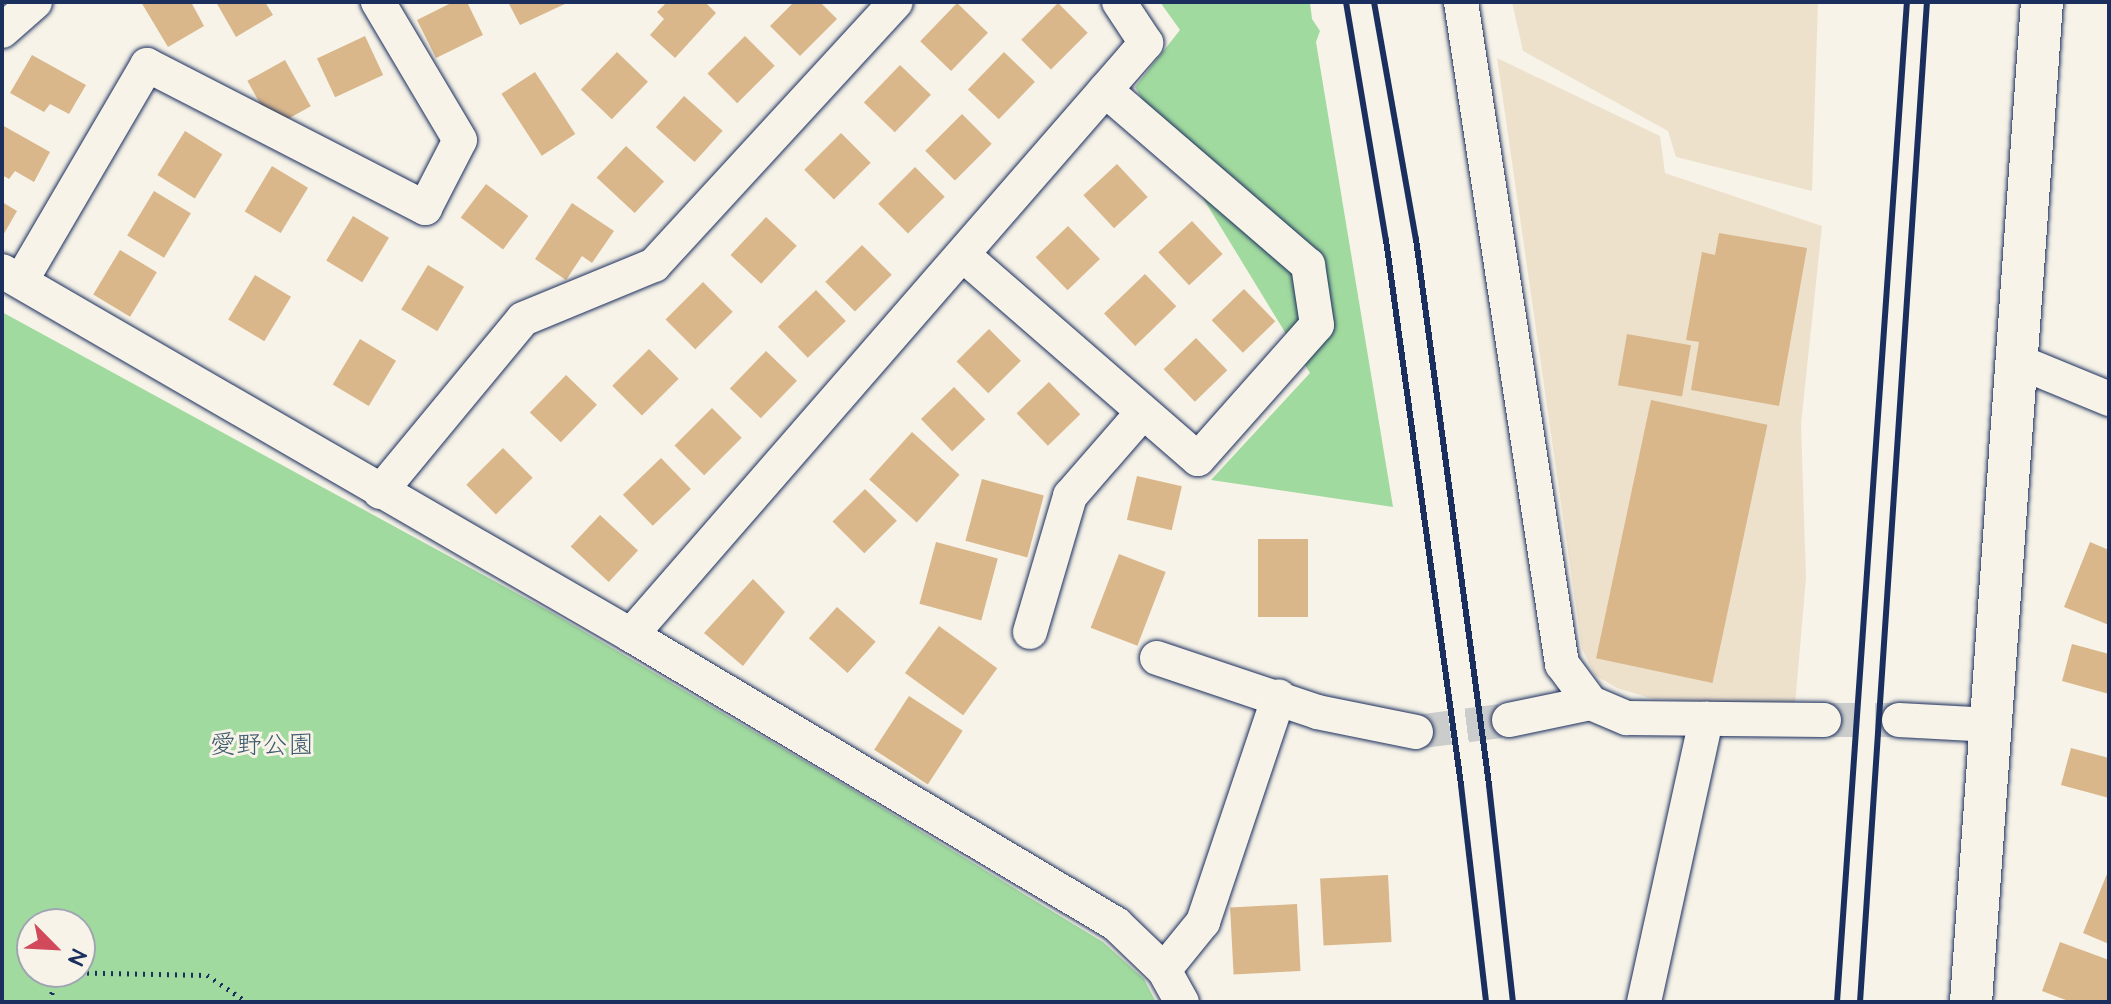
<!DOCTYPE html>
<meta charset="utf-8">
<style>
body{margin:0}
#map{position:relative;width:2111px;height:1004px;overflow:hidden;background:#f7f3e8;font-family:"Architects Daughter","Klee One",sans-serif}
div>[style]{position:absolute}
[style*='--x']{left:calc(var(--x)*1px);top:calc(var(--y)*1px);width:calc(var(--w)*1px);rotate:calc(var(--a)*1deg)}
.built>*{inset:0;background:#eee1cc}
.green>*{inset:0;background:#a1da9f}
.building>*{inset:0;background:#d9b78b;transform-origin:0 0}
.minor-tunnel>*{height:34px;margin-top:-17px;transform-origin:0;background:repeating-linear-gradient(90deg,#cbcccc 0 34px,transparent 0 51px)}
.path>*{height:5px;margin-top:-2.5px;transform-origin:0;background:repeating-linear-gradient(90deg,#1b2f5e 0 2px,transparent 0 8px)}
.roads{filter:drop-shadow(0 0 2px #1b2f5e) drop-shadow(0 0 2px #1b2f5e)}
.minor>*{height:34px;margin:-17px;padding:0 17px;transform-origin:17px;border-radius:17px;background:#f7f3e8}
.tertiary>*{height:42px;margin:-21px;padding:0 21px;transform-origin:21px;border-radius:21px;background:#f7f3e8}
.rail>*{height:6px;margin:-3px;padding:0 3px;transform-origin:3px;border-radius:3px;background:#1b2f5e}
span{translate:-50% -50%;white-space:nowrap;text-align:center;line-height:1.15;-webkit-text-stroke:6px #f7f3e8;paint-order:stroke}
.park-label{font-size:26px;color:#3c5a6e}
.frame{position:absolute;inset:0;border:4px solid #1b2f5e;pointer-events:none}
.north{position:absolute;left:16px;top:908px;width:80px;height:80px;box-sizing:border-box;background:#f7f3e8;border:2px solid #9fa5b1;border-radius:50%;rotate:114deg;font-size:22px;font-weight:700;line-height:32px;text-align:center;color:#1b2f5e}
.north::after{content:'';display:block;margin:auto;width:28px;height:36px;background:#d1495b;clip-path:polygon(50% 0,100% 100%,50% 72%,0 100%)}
</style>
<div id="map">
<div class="built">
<i style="clip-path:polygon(1512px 2px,1818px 2px,1812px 191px,1676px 157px,1668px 131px,1523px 51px)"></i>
<i style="clip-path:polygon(1497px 58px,1660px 136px,1665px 173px,1822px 226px,1801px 424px,1806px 578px,1795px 705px,1653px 699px,1617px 688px,1595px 675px,1582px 649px)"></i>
</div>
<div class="green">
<i style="clip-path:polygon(1160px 2px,1310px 2px,1312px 19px,1320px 31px,1316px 42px,1393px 507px,1211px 480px,1310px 373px,1135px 87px,1180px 30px)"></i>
<i style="clip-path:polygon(evenodd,2px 312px,551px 612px,833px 778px,1103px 942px,1144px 979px,1156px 1002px,2px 1002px,2px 312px,80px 924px,80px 972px,32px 972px,32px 924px,80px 924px)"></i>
</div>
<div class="building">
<i style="clip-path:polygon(141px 2px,191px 2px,204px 26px,168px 47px)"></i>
<i style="clip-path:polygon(216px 2px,265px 2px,273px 15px,236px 37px)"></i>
<i style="clip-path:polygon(453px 2px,467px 2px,483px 35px,436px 58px,417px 20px)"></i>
<i style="clip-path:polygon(508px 2px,569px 2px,520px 25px)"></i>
<i style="clip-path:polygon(667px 2px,705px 2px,716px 13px,675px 58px,650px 35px,664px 19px,657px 12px)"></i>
<i style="clip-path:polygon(794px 2px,820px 2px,837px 19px,800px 56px,770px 26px)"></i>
<i style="left:957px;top:3px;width:43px;height:53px;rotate:44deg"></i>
<i style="left:1058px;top:3px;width:42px;height:52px;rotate:45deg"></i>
<i style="left:365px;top:36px;width:43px;height:53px;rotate:65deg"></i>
<i style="left:745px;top:36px;width:42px;height:53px;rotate:45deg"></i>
<i style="left:617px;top:52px;width:43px;height:52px;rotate:44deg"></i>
<i style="left:1004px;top:52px;width:43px;height:52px;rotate:44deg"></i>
<i style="clip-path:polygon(32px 55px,86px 85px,69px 114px,50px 104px,44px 112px,10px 93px)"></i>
<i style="left:285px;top:60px;width:53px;height:43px;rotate:61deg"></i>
<i style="left:900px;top:65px;width:43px;height:52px;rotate:44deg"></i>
<i style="left:535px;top:72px;width:74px;height:40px;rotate:57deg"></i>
<i style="left:684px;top:96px;width:52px;height:42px;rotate:42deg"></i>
<i style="left:962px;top:114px;width:42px;height:52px;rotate:45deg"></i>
<i style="clip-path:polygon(2px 125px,50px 152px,34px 182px,15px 171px,9px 179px,2px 175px)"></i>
<i style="left:185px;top:131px;width:44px;height:52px;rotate:32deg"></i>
<i style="left:841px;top:133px;width:42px;height:52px;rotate:45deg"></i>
<i style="left:626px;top:146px;width:52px;height:43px;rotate:43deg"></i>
<i style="left:1117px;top:164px;width:45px;height:46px;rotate:47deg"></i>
<i style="left:272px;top:166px;width:42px;height:53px;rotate:31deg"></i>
<i style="left:915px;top:167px;width:42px;height:52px;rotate:45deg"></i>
<i style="left:486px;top:184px;width:53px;height:42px;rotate:37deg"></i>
<i style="left:154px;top:191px;width:43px;height:52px;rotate:31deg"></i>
<i style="clip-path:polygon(2px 202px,17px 211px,2px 237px)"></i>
<i style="clip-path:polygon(572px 203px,614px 231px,592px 263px,582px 256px,566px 280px,535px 259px)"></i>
<i style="left:353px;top:216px;width:42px;height:52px;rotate:31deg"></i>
<i style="left:766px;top:217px;width:42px;height:52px;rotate:43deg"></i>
<i style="left:1192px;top:221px;width:45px;height:46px;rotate:47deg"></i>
<i style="left:1068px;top:226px;width:46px;height:45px;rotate:46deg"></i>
<i style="clip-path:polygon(1719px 233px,1807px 248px,1779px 406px,1691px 390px,1699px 342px,1686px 340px,1702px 252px,1715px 255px)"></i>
<i style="left:862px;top:245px;width:42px;height:52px;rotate:45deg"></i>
<i style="left:120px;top:250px;width:43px;height:52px;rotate:31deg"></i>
<i style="left:428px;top:265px;width:42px;height:52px;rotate:31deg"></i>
<i style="left:1145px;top:274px;width:45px;height:57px;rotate:46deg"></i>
<i style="left:255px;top:275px;width:42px;height:52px;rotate:31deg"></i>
<i style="left:703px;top:282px;width:42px;height:53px;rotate:45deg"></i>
<i style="left:1244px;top:289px;width:45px;height:45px;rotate:46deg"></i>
<i style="left:816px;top:290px;width:43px;height:53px;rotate:46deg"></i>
<i style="left:989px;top:329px;width:45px;height:46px;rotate:45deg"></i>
<i style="left:1627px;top:334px;width:65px;height:52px;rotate:10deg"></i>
<i style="left:1196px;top:338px;width:45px;height:45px;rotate:46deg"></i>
<i style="left:360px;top:339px;width:42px;height:53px;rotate:31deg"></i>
<i style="left:649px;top:349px;width:42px;height:52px;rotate:45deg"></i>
<i style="left:766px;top:351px;width:43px;height:52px;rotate:44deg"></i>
<i style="left:566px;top:375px;width:43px;height:52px;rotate:44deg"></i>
<i style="left:1049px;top:382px;width:45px;height:45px;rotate:46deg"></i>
<i style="left:954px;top:387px;width:45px;height:46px;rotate:46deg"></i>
<i style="left:1651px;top:400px;width:119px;height:264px;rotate:12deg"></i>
<i style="left:712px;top:408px;width:42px;height:53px;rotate:45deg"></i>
<i style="left:912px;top:432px;width:64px;height:64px;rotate:42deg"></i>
<i style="left:503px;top:448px;width:42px;height:52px;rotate:45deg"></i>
<i style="left:661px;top:458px;width:43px;height:53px;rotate:46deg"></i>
<i style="left:1137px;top:476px;width:46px;height:45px;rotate:13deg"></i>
<i style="left:982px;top:479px;width:64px;height:64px;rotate:15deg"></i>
<i style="left:865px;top:489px;width:45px;height:46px;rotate:45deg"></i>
<i style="left:600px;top:515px;width:52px;height:43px;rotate:43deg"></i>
<i style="left:1258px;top:539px;width:50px;height:78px"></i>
<i style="left:936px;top:542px;width:64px;height:64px;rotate:15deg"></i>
<i style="clip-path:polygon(2090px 542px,2109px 550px,2109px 625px,2064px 607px)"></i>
<i style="left:1119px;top:554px;width:50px;height:79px;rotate:21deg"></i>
<i style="clip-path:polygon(753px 579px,785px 612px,743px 666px,704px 633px)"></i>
<i style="left:837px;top:607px;width:52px;height:42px;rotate:42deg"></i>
<i style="left:939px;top:626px;width:72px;height:58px;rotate:36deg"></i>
<i style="clip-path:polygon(2072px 644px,2109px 654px,2109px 694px,2062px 681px)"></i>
<i style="left:909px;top:696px;width:64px;height:64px;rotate:33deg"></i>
<i style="clip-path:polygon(2071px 748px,2109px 758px,2109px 798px,2061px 785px)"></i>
<i style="clip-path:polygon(2109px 869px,2109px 944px,2083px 933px)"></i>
<i style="left:1388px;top:875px;width:67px;height:68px;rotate:87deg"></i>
<i style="left:1297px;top:904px;width:67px;height:67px;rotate:87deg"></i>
<i style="clip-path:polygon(2060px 942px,2109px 960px,2109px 1002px,2071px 1002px,2042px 991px)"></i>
</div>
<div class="minor-tunnel">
<i style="--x:1824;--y:720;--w:75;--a:0"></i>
<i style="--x:1416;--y:732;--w:94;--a:-7.4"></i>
</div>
<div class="path">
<i style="--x:55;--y:972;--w:152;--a:1.1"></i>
<i style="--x:207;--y:975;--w:48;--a:34"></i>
<i style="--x:51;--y:1002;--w:30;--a:-84"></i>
</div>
<div class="roads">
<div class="minor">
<i style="--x:1461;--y:2;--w:670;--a:81.33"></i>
<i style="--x:1562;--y:664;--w:49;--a:53.4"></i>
<i style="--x:1591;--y:703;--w:39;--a:23"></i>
<i style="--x:1627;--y:718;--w:197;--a:0.6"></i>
<i style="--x:2;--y:31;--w:44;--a:-41.3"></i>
<i style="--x:963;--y:255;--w:311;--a:41"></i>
<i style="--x:1198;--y:459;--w:179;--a:-48.4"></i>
<i style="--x:1317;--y:325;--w:61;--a:-98.5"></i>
<i style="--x:1308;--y:265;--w:268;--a:-139.2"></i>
<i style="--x:2;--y:271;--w:727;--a:30.06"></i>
<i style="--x:631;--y:635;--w:565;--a:30.79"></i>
<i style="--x:1116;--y:924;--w:66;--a:43.8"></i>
<i style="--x:1164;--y:970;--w:37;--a:61"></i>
<i style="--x:21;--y:281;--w:250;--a:-59.7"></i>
<i style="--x:147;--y:65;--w:313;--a:27.2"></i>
<i style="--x:425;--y:208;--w:76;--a:-62.8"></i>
<i style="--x:460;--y:140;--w:161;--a:-120.7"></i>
<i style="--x:2017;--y:361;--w:100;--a:22.4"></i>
<i style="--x:380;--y:492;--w:224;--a:-50.4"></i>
<i style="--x:523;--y:319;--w:142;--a:-22.4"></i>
<i style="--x:654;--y:265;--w:357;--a:-47.4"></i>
<i style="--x:1030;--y:632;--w:142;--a:-73.6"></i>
<i style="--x:1070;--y:496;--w:111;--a:-49"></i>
<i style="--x:631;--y:635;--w:785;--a:-48.98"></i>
<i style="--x:1146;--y:43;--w:49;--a:-123.4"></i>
<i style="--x:1157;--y:658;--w:169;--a:18.6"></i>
<i style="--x:1317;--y:712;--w:101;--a:11.4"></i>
<i style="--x:1509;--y:720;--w:84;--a:-11.7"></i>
<i style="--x:1899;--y:720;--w:93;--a:3.1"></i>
<i style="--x:1164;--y:970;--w:62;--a:-50.9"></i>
<i style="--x:1203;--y:922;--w:238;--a:-71.4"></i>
<i style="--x:1644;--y:1002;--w:290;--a:-77.6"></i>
</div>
<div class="tertiary">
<i style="--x:1971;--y:1002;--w:1003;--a:-85.94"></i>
</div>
</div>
<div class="rail">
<i style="--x:1346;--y:2;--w:241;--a:80.5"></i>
<i style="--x:1386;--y:240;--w:550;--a:82.16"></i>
<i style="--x:1461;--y:785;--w:218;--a:83.4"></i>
<i style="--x:1374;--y:2;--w:241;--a:80"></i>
<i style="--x:1416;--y:239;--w:551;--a:82.38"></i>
<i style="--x:1489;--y:785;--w:218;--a:83.7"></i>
<i style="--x:1837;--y:1002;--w:1002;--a:-86"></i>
<i style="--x:1860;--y:1002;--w:1002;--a:-86.17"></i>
</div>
<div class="park-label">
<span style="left:262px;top:746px">愛野公園</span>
</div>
<div class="frame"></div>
<div class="north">N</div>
</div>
